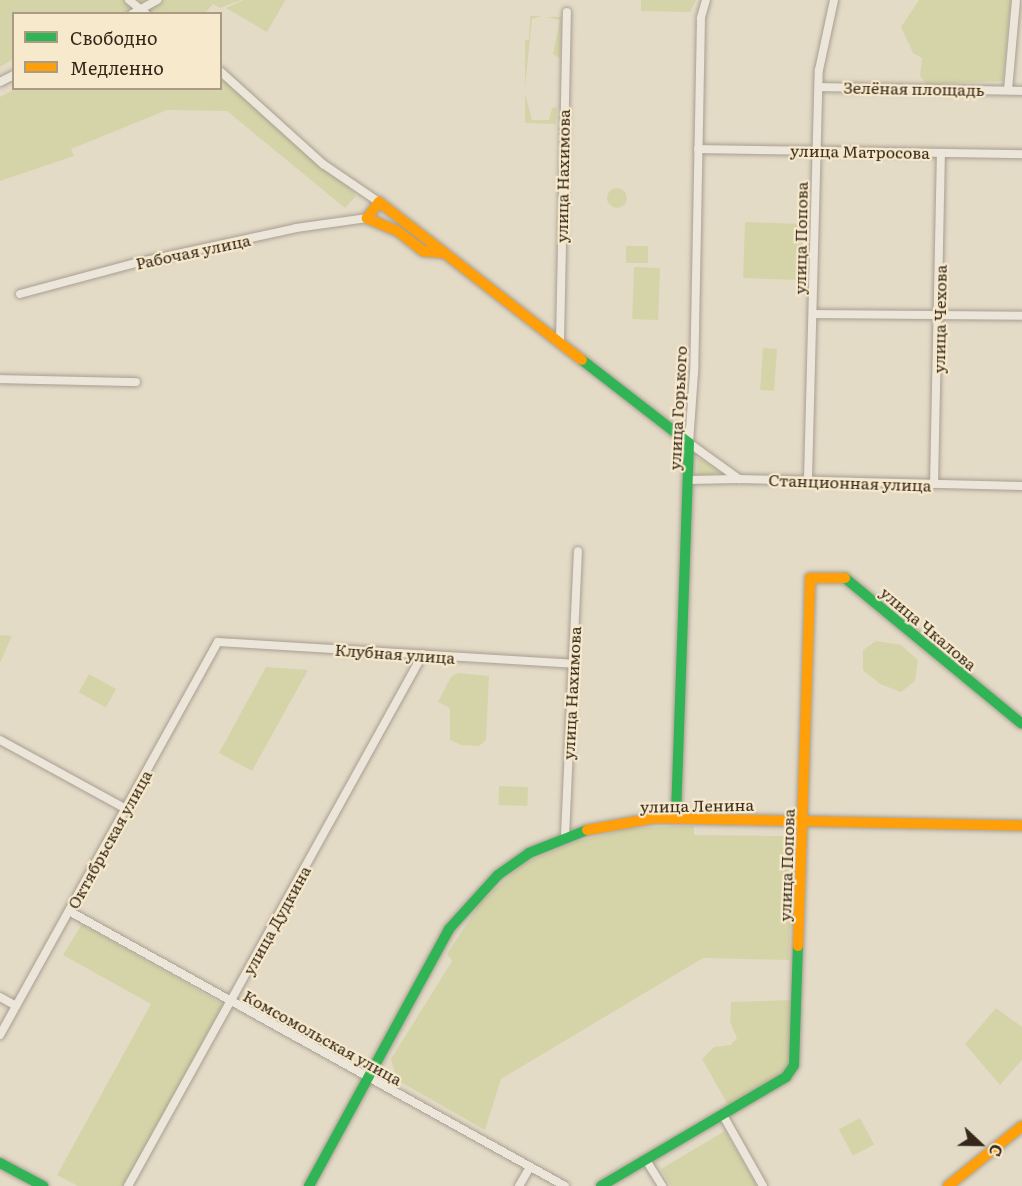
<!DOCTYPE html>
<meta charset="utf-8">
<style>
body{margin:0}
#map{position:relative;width:1022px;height:1186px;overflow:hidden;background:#e4dbc7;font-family:Literata,serif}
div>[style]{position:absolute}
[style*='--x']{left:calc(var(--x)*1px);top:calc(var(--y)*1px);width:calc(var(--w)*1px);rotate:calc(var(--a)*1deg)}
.green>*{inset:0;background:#d5d4a8;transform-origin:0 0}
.round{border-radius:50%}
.roads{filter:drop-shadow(0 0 2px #a89f91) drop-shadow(0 0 2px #a89f91)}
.street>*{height:8px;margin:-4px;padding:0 4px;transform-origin:4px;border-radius:4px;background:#ebe5da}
.fast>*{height:10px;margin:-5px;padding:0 5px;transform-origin:5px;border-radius:5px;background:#30b455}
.slow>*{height:10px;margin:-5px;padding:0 5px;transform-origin:5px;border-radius:5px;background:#ff9f0a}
span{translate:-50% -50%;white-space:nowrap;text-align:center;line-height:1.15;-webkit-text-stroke:4.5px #f7e9cb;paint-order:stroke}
.street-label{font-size:16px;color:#36271a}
.legend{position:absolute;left:12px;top:12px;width:210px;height:78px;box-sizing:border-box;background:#f7e9cb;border:2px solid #aa9b84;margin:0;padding:8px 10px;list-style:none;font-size:18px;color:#36271a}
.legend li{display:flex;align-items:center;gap:12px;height:30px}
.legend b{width:30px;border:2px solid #aa9b84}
.north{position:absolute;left:950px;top:1114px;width:60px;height:60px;-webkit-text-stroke:4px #f7e9cb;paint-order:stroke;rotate:112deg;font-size:16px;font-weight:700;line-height:24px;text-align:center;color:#36271a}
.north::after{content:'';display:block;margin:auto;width:21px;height:27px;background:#36271a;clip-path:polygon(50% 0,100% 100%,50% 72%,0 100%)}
</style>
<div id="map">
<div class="green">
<i style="clip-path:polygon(0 0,241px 0,220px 8px,213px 4px,205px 13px,14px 14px,13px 59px,0 67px)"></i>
<i style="clip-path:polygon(243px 0,285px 0,285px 1px,267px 32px,226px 8px)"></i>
<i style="clip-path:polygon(641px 0,696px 0,690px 12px,641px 11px)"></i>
<i style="clip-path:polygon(919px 0,1011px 0,1003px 81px,927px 84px,920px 76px,922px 58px,913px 53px,901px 27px)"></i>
<i style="clip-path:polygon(530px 16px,541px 16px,532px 19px,525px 88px,525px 40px,529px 40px)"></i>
<i style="clip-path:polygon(546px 17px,562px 17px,560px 58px,553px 54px,560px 20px)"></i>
<i style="clip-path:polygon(221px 71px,340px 176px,356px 196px,345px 208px,227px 111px,167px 110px,71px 149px,74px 156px,0 181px,0 97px,15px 89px,220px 88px)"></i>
<i style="clip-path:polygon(525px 93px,532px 120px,549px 120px,552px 108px,557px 107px,556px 124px,525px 123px)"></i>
<i class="round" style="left:607px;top:188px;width:20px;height:20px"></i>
<i style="left:745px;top:222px;width:58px;height:56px;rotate:2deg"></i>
<i style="left:626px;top:246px;width:22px;height:17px"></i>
<i style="left:634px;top:267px;width:26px;height:52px;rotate:2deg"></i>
<i style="left:763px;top:348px;width:14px;height:42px;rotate:4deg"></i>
<i style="clip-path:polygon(698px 458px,716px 468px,719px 473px,697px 476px)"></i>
<i style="clip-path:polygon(0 635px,12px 636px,0 663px)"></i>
<i style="clip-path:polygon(876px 641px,901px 645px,918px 660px,915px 681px,901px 692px,880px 684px,863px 670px,863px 650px)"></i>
<i style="clip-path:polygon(266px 667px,308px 670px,252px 771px,219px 753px)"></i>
<i style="clip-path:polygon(458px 673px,489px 676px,486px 740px,479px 746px,461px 745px,450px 740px,450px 708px,438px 702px,451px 677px)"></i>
<i style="left:89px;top:674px;width:31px;height:21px;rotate:29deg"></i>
<i style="left:499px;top:786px;width:29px;height:19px;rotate:2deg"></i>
<i style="clip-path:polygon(694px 826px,694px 835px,794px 836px,789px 960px,703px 958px,501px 1079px,485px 1130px,397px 1080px,391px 1059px,452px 961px,447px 954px,481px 902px,525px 863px,575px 842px,631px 828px)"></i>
<i style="clip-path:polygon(82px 924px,224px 1005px,123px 1186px,78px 1186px,57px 1175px,151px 1004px,63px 955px)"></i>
<i style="clip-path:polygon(793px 1000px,792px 1058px,784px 1073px,732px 1112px,702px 1059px,714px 1047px,731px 1045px,737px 1038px,730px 1022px,731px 1002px)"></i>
<i style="clip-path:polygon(996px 1008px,1022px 1027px,1022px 1060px,1000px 1085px,965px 1044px)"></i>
<i style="left:860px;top:1118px;width:30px;height:24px;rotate:62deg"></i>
<i style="clip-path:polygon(725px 1131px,757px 1186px,671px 1186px,661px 1169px)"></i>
</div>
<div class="roads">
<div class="street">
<i style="--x:129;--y:0;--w:22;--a:39"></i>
<i style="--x:706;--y:0;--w:19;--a:106"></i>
<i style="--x:701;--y:18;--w:355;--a:91.1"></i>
<i style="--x:694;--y:373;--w:70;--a:94.1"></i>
<i style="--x:689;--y:443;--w:62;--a:35.8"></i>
<i style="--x:739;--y:479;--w:283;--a:1.4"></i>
<i style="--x:132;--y:14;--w:29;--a:-29"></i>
<i style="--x:220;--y:71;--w:139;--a:42.1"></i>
<i style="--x:323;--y:164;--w:68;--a:34.2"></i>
<i style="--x:0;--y:82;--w:16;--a:-27"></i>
<i style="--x:820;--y:87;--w:202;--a:1.1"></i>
<i style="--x:1008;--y:90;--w:90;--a:-84.9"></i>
<i style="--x:698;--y:149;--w:324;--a:0.9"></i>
<i style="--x:20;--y:294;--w:120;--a:-15"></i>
<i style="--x:136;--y:263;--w:164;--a:-12.3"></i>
<i style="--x:296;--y:228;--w:72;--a:-8"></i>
<i style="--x:813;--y:314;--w:209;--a:0.5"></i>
<i style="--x:560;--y:340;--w:328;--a:-88.8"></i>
<i style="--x:0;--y:379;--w:136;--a:1.3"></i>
<i style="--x:808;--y:479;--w:409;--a:-88.5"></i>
<i style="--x:819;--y:70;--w:72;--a:-77.9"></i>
<i style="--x:688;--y:480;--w:51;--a:-1.1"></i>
<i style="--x:934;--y:484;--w:331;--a:-88.8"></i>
<i style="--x:0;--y:740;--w:144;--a:28.7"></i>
<i style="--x:565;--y:836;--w:285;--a:-87.4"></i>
<i style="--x:69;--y:911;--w:567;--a:29.01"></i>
<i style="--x:0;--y:997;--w:18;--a:29"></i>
<i style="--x:0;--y:1035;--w:449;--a:-61"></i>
<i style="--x:218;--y:642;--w:356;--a:3.5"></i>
<i style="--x:724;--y:1117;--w:79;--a:60.5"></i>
<i style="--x:646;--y:1160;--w:31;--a:58"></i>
<i style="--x:128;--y:1186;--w:608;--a:-60.99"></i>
<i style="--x:519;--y:1186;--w:22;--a:-60"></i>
</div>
<div class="fast">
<i style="--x:582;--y:360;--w:135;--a:37.8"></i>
<i style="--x:689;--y:443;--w:374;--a:92"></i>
<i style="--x:845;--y:578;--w:229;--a:39.5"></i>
<i style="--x:0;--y:1163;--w:49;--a:28.1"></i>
<i style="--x:309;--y:1186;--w:293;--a:-61.4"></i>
<i style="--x:449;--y:929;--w:73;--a:-47.8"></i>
<i style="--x:498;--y:875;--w:38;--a:-35"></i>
<i style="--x:529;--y:853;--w:62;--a:-21.6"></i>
<i style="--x:601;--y:1186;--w:215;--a:-30.5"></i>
<i style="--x:786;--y:1077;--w:14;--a:-56"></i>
<i style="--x:794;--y:1065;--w:119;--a:-88.1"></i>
</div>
<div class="slow">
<i style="--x:444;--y:253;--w:21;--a:-175"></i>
<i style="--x:423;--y:251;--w:33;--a:-142"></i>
<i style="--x:397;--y:231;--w:33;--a:-157"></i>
<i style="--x:367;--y:218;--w:20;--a:-53"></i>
<i style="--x:379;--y:202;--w:257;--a:37.9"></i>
<i style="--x:587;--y:830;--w:69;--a:-10"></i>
<i style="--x:655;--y:818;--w:367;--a:1.2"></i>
<i style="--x:798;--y:946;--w:368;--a:-88.1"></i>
<i style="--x:810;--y:578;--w:35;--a:0"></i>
<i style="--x:948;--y:1186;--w:95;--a:-39"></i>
</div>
</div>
<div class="street-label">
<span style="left:914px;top:88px;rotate:1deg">Зелёная площадь</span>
<span style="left:860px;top:151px;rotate:1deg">улица Матросова</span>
<span style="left:562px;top:176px;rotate:-89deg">улица Нахимова</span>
<span style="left:800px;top:238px;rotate:-89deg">улица Попова</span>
<span style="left:193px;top:251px;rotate:-12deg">Рабочая улица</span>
<span style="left:939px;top:319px;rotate:-89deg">улица Чехова</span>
<span style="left:677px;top:408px;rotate:-87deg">улица Горького</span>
<span style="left:850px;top:482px;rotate:2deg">Станционная улица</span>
<span style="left:929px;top:628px;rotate:40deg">улица Чкалова</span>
<span style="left:395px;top:653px;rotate:4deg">Клубная улица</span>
<span style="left:571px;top:693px;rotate:-87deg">улица Нахимова</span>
<span style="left:697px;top:805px;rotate:-1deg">улица Ленина</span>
<span style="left:109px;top:839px;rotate:-61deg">Октябрьская улица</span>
<span style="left:786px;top:865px;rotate:-88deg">улица Попова</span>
<span style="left:276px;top:920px;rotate:-61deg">улица Дудкина</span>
<span style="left:323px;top:1037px;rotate:29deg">Комсомольская улица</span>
</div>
<ul class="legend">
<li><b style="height:8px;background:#30b455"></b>Свободно</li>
<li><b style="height:8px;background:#ff9f0a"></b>Медленно</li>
</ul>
<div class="north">С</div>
</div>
